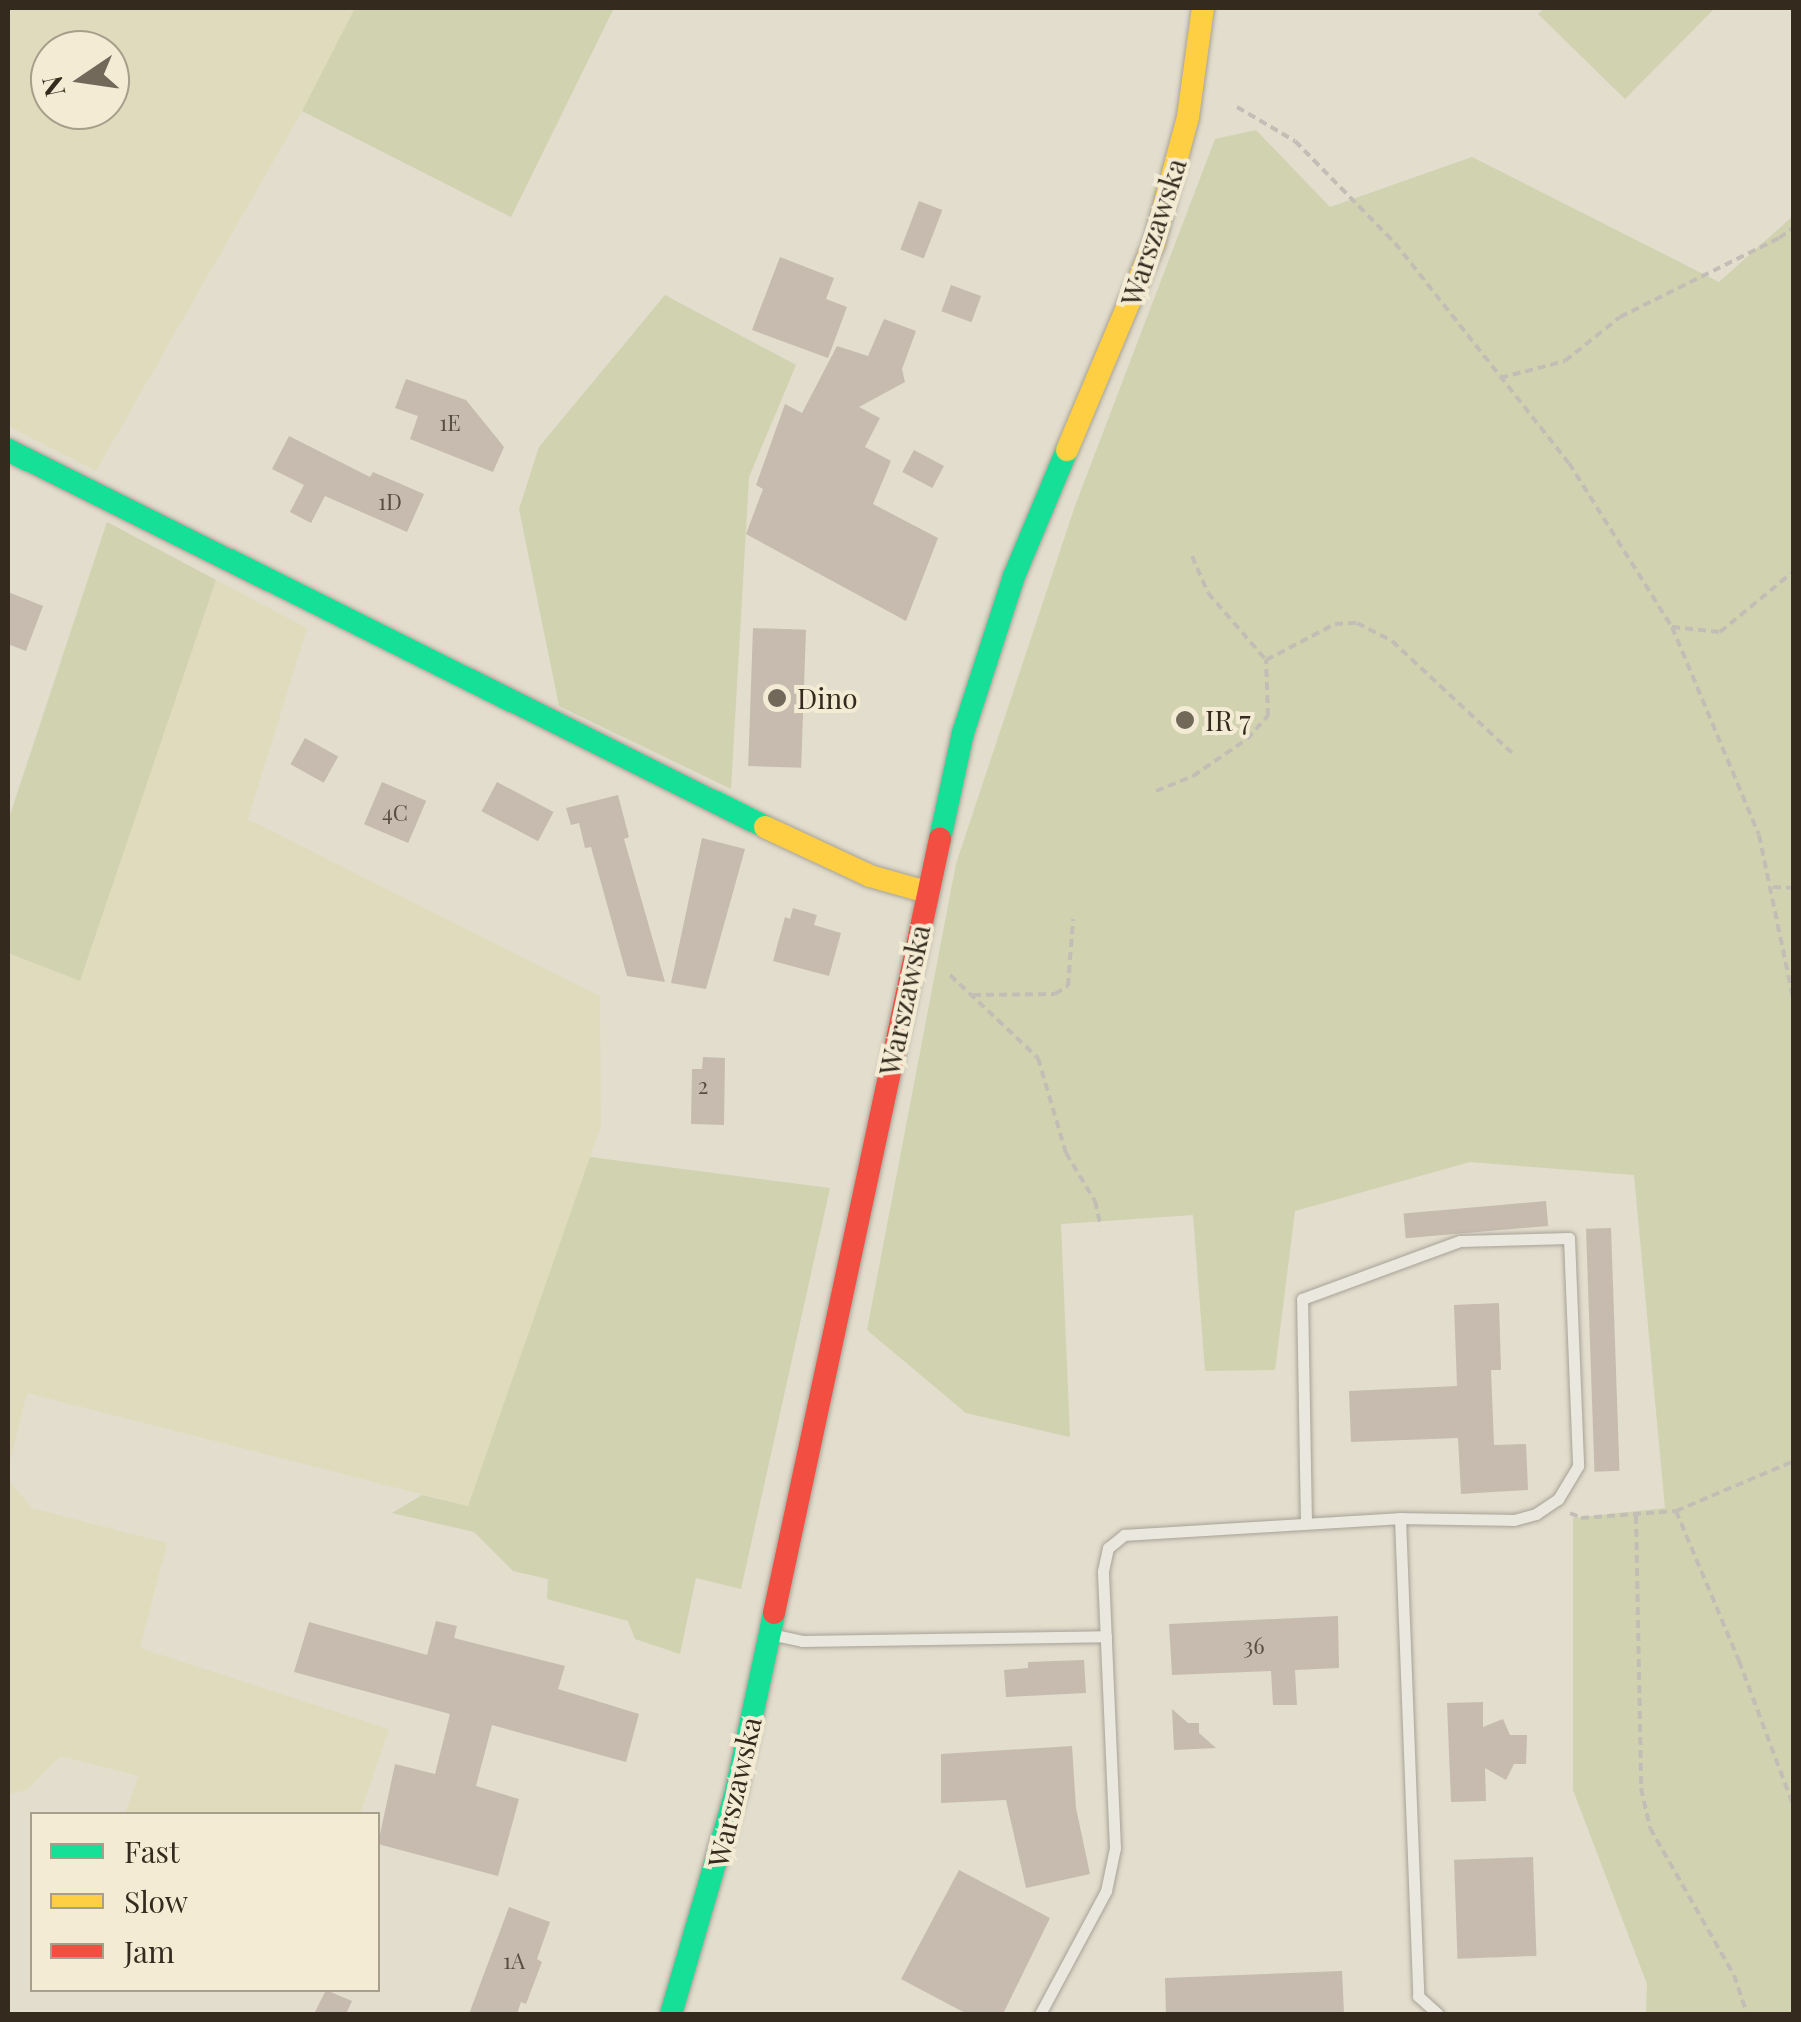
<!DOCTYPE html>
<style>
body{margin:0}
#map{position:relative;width:1801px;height:2022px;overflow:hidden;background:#e2ddcd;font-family:"Playfair Display",serif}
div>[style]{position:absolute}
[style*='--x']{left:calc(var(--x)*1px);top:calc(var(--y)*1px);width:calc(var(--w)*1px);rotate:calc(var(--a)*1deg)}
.farmland>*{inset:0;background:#e1dbbe}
.green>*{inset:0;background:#d0d2b0}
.building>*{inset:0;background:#c6bbae;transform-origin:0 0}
.path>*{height:4px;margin-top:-2px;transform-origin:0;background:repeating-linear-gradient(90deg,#c3beb5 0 8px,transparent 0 13px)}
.roads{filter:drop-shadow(0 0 2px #a7a296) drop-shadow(0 0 2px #a7a296)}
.lane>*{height:11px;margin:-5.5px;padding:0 5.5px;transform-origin:5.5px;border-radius:5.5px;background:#eae7de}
.fast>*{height:22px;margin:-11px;padding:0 11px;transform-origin:11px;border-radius:11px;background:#16e098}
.slow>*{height:22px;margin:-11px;padding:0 11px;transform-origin:11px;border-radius:11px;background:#ffcf43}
.jam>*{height:22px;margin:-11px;padding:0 11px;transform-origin:11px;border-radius:11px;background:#f24e42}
.dots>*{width:28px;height:28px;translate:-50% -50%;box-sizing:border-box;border:5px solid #f3ebd3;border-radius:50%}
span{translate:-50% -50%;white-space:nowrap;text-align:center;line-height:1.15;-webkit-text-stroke:8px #f3ebd3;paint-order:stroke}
.number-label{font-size:22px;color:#594e42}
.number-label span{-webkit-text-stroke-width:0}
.street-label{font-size:28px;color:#352a1e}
.poi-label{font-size:28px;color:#352a1e}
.left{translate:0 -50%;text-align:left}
.frame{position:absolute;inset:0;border:10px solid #352a1e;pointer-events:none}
.legend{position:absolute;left:30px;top:1812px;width:350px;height:180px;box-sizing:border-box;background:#f3ebd3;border:2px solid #a79e8b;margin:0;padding:12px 18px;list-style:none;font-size:30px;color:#352a1e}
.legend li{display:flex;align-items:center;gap:20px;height:50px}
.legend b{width:50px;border:2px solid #a79e8b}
.north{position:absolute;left:30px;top:30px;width:100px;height:100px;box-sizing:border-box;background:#f3ebd3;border:2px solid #a79e8b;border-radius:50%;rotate:257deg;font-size:28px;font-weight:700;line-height:40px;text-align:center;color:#352a1e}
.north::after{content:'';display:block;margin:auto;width:35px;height:45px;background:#72695b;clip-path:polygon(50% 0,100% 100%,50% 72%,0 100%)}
</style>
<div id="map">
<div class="farmland">
<i style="clip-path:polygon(evenodd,8px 8px,355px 8px,302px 111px,96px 471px,8px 426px,8px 8px,50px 50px,110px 50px,110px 110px,50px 110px,50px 50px)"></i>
<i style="clip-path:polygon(216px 580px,307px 628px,248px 819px,600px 996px,601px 1126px,468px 1506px,27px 1393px,8px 1469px,8px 953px,80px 981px)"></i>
<i style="clip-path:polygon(8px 1479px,32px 1508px,167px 1543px,140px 1648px,389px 1729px,360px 1814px,125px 1814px,138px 1776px,60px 1756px,27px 1790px,8px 1794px)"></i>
</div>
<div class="green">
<i style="clip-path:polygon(355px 8px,614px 8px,511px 217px,302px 111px)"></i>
<i style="clip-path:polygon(1545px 8px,1715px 8px,1625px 99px,1538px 14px)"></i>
<i style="clip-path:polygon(1256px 130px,1330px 207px,1472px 157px,1719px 282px,1793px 216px,1793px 2014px,1646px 2014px,1647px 1984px,1573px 1790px,1573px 1518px,1665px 1508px,1634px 1175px,1470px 1162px,1295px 1211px,1275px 1370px,1205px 1371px,1193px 1215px,1061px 1224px,1070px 1437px,966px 1413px,867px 1330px,956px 864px,1075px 506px,1215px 139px)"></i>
<i style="clip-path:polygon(665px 295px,796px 365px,749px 477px,731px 789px,559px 706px,519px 509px,539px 447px)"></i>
<i style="clip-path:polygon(107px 522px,216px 580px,80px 981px,8px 953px,8px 821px)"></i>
<i style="clip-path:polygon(590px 1157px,830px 1188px,741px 1589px,696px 1578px,680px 1654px,635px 1639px,628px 1621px,547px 1599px,548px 1579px,513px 1571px,474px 1532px,392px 1513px,422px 1495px,468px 1506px)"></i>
</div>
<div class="building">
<i style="left:919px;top:201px;width:25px;height:52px;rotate:21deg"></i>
<i style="clip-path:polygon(780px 257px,834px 278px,826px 299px,847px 307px,828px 358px,752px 330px)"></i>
<i style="left:951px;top:285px;width:32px;height:28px;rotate:20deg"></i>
<i style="clip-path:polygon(884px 319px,916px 331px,902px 369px,905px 382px,859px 407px,880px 418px,865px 447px,891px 461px,873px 504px,938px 538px,906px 621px,746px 534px,763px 489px,756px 485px,785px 404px,802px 413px,837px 346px,868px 356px)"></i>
<i style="clip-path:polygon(406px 379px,466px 400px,504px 447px,493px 472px,410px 439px,418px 416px,395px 408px)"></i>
<i style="clip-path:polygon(289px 436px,370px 477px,373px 472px,424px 494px,407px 532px,325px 496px,311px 523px,290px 512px,304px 485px,272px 469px)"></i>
<i style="left:914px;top:450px;width:34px;height:25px;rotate:28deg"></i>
<i style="clip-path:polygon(8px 592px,43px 606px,26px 651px,8px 644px)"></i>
<i style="left:753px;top:628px;width:53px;height:138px;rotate:2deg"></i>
<i style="left:305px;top:738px;width:38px;height:30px;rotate:29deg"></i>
<i style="left:382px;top:782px;width:48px;height:46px;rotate:23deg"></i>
<i style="left:497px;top:782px;width:64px;height:33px;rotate:28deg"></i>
<i style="clip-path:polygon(618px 795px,629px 837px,624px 839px,665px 982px,627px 976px,591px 847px,585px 848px,579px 823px,571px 825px,566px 808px)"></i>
<i style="clip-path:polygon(702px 838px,745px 849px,706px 989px,671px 983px)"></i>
<i style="clip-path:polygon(793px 908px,817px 915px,814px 925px,841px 933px,829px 976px,773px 961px,785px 917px,790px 919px)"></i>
<i style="clip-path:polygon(703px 1057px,725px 1058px,724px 1125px,691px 1124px,692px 1069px,702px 1069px)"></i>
<i style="left:1546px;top:1201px;width:25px;height:143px;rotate:85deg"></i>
<i style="left:1611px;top:1228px;width:243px;height:25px;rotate:88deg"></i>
<i style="clip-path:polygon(1499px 1303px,1501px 1370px,1491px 1370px,1494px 1445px,1526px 1444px,1528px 1490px,1461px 1494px,1458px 1438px,1351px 1442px,1349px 1391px,1457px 1386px,1454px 1305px)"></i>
<i style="clip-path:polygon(1338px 1616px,1339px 1668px,1295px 1670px,1297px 1705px,1273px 1705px,1271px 1671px,1172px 1675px,1169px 1624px)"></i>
<i style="clip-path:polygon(436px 1621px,457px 1626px,454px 1638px,565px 1666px,558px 1689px,639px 1714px,626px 1762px,492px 1725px,476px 1786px,519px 1799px,498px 1876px,378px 1844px,395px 1764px,435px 1774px,450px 1714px,294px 1672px,309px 1622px,427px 1655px)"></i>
<i style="clip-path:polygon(1084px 1660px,1086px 1693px,1006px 1697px,1004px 1670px,1028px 1668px,1028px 1662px)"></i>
<i style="clip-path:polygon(1483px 1702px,1483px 1727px,1503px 1719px,1510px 1735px,1527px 1735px,1526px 1764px,1514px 1764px,1506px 1780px,1485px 1768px,1486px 1801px,1451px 1802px,1447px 1703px)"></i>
<i style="clip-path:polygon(1172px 1709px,1188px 1723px,1199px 1723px,1199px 1733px,1216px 1748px,1174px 1750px)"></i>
<i style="clip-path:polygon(1072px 1746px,1076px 1808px,1090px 1874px,1026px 1888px,1006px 1800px,941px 1803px,941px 1754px)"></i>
<i style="left:1533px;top:1857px;width:99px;height:79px;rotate:88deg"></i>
<i style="clip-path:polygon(959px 1870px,1050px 1918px,1003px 2014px,967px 2014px,901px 1979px)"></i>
<i style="clip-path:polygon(509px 1907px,550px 1922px,537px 1959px,542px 1962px,526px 2004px,521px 2002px,517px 2014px,469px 2014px)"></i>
<i style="clip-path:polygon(1342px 1971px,1344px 2014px,1166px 2014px,1165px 1978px)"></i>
<i style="clip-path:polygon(326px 1990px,352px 2001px,346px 2014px,314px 2014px)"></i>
</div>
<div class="path">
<i style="--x:1237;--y:107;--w:67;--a:30.4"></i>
<i style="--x:1295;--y:141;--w:143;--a:45.6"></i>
<i style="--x:1395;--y:243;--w:280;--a:51.7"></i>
<i style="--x:1569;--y:463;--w:194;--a:57.9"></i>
<i style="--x:1672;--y:627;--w:225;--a:67.3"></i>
<i style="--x:1759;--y:835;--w:171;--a:78.2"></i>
<i style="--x:1500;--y:378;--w:67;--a:-14.7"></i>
<i style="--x:1565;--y:361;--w:70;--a:-38.7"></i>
<i style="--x:1620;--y:317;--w:178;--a:-26.4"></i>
<i style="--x:1779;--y:238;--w:19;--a:-36"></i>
<i style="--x:1192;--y:556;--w:40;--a:66.6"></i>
<i style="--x:1208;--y:593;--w:89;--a:49.1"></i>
<i style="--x:1672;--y:627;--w:48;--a:5.9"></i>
<i style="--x:1720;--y:632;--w:96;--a:-39.5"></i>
<i style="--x:1156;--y:791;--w:40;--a:-22"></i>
<i style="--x:1193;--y:776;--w:65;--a:-34.4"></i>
<i style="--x:1247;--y:739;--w:31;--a:-48"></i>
<i style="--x:1268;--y:716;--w:56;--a:-92"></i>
<i style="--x:1266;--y:660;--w:78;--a:-27.6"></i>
<i style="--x:1335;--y:624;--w:22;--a:-3"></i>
<i style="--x:1357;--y:623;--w:39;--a:27"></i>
<i style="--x:1392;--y:641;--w:164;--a:43"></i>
<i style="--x:1773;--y:887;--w:21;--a:3"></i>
<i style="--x:950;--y:975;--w:121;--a:43.3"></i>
<i style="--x:1038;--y:1058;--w:99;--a:73.6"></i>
<i style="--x:1066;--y:1153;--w:56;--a:58.9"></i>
<i style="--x:1095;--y:1201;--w:26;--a:77"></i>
<i style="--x:973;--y:995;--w:82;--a:-0.7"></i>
<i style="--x:1055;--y:994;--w:15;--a:-32"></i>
<i style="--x:1068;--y:986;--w:67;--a:-85.7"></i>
<i style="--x:1676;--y:1511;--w:163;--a:67.2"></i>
<i style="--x:1739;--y:1661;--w:156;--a:69.4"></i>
<i style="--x:1570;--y:1513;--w:12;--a:24"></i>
<i style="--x:1581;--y:1518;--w:95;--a:-4.2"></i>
<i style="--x:1676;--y:1511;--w:128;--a:-23"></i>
<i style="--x:1636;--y:1516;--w:272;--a:88.9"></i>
<i style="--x:1641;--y:1788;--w:41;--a:77.3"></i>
<i style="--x:1650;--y:1828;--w:169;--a:60.3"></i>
<i style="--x:1734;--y:1975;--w:41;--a:71.6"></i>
</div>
<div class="roads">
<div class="lane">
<i style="--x:1306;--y:1523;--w:224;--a:-91"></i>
<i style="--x:1302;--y:1299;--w:168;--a:-20.2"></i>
<i style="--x:1460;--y:1241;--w:109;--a:-1.6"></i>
<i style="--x:1569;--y:1238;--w:228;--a:87.7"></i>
<i style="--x:1578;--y:1466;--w:39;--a:121"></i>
<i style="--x:1558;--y:1499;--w:27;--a:146"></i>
<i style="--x:1536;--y:1514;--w:23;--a:165"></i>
<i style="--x:1514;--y:1520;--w:114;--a:-179"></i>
<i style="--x:770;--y:1634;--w:33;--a:12"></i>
<i style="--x:802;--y:1641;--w:304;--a:-0.9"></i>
<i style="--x:1040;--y:2014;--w:140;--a:-61.8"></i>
<i style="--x:1106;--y:1891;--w:44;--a:-78.2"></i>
<i style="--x:1115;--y:1848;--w:277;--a:-92.5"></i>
<i style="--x:1103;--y:1571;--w:24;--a:-78"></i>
<i style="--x:1108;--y:1548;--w:21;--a:-39"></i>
<i style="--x:1124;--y:1535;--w:277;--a:-3.5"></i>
<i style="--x:1400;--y:1518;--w:478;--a:87.8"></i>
<i style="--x:1418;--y:1996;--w:27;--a:42"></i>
</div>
<div class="fast">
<i style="--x:8;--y:450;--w:846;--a:26.47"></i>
<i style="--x:940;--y:839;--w:108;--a:-77.8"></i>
<i style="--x:963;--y:733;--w:165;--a:-72"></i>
<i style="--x:1014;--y:576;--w:137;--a:-67.2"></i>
<i style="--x:671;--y:2014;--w:232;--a:-73.7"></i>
<i style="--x:736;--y:1791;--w:182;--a:-77.9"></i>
</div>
<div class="slow">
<i style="--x:1067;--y:450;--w:225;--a:-67.2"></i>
<i style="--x:1154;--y:243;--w:131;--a:-74.9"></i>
<i style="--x:1188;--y:117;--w:110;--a:-82.2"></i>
<i style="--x:765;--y:827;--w:116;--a:25"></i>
<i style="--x:870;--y:876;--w:59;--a:15.7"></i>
</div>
<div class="jam">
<i style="--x:774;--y:1613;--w:792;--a:-77.9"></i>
</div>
</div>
<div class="dots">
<i style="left:777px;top:698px;background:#72695b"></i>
<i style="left:1185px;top:720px;background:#72695b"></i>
</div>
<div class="number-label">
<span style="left:450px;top:423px">1E</span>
<span style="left:390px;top:502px">1D</span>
<span style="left:395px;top:813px">4C</span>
<span style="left:703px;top:1086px">2</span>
<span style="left:1254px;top:1646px">36</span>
<span style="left:514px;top:1961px">1A</span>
</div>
<div class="street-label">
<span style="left:1153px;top:232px;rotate:-72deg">Warszawska</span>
<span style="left:904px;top:1000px;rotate:-78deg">Warszawska</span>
<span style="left:734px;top:1792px;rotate:-77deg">Warszawska</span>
</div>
<div class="poi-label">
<span class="left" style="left:797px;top:698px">Dino</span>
<span class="left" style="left:1205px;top:720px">IR 7</span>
</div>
<div class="frame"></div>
<ul class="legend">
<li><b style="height:12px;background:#16e098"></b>Fast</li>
<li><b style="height:12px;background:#ffcf43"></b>Slow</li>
<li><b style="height:12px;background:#f24e42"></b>Jam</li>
</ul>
<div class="north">N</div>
</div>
